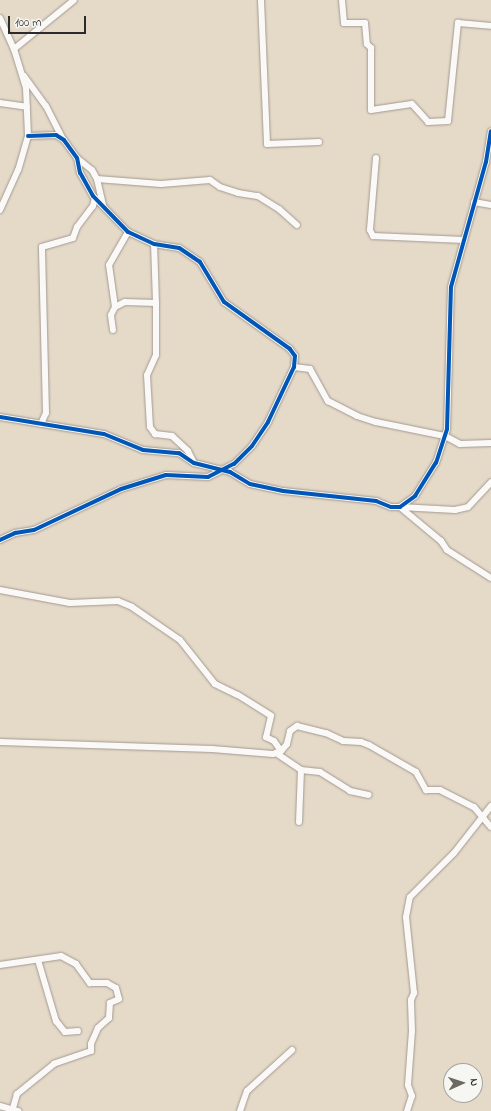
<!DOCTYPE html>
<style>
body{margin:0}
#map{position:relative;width:491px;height:1111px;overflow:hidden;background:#e5d9c8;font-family:"Indie Flower",sans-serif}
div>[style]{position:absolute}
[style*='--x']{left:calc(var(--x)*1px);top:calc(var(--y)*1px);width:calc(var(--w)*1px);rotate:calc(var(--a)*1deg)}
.roads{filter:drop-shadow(0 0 1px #a19a91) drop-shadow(0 0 1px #a19a91)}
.minor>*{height:6px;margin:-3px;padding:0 3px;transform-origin:3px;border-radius:3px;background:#fbf9f7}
.cycleway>*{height:4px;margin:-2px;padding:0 2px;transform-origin:2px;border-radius:2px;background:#0057b8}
span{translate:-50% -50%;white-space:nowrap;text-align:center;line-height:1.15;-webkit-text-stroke:3px #f6f6f2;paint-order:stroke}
.north{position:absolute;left:443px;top:1063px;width:40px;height:40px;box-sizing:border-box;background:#f6f6f2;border:1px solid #a5a5a2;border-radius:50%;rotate:87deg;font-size:11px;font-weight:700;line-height:16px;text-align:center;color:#2b2b2b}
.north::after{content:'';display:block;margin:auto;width:14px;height:18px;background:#6c6862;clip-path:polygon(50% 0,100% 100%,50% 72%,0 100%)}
.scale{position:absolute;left:8px;top:16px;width:78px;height:18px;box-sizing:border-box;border:2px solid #2b2b2b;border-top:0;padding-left:5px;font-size:12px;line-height:14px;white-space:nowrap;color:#2b2b2b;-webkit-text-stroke:3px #f6f6f2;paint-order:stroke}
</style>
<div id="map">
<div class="roads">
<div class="minor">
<i style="--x:261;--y:0;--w:144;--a:87.6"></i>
<i style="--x:267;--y:144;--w:52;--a:-2.2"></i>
<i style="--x:342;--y:0;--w:23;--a:85"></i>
<i style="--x:344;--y:23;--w:21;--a:0"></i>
<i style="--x:365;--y:23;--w:21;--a:85"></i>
<i style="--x:367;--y:44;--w:6;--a:45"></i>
<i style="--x:371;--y:48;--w:62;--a:90"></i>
<i style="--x:371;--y:110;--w:41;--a:-8.3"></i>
<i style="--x:412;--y:104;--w:24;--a:48"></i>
<i style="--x:428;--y:122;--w:20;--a:-3"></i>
<i style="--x:448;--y:121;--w:99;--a:-84.2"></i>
<i style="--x:458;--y:23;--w:33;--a:5"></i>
<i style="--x:0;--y:18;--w:34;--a:66"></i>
<i style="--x:14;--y:49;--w:41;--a:72.9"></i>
<i style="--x:26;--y:88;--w:48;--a:87.6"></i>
<i style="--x:28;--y:136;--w:35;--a:106"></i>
<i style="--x:18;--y:170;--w:44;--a:114.2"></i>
<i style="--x:14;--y:49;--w:77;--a:-39.2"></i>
<i style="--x:24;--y:76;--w:37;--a:54"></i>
<i style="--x:46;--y:106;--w:37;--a:63"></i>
<i style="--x:0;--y:103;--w:27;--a:8"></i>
<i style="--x:77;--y:158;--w:19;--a:39"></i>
<i style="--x:92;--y:170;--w:10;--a:61"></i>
<i style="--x:97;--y:179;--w:28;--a:77"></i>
<i style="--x:376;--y:158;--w:72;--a:94.8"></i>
<i style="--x:370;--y:230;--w:7;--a:63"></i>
<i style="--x:373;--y:236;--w:91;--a:2.5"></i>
<i style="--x:97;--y:179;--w:64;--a:4.5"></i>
<i style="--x:161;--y:184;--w:49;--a:-4.7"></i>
<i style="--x:210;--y:180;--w:12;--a:35"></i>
<i style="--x:220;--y:187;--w:19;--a:18"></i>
<i style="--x:238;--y:193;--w:20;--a:9"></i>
<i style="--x:258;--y:196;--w:25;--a:32"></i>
<i style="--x:279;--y:209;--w:24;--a:42"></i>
<i style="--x:474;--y:202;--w:17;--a:10"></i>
<i style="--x:156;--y:303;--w:52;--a:90"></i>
<i style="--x:156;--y:355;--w:22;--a:114"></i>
<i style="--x:147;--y:375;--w:52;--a:86.7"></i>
<i style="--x:150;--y:427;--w:9;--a:54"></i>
<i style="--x:155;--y:434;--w:17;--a:7"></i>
<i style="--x:172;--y:436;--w:22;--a:43"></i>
<i style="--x:188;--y:451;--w:11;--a:63"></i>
<i style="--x:115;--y:307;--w:42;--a:-98.1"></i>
<i style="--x:109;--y:265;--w:38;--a:-60"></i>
<i style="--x:113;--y:330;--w:15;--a:-98"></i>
<i style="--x:111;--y:315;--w:9;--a:-63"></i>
<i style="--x:115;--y:307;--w:11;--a:-27"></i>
<i style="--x:125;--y:302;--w:31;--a:2"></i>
<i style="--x:156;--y:303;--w:59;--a:-91.9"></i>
<i style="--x:294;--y:367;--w:16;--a:7"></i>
<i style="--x:310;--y:369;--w:37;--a:61"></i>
<i style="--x:328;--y:401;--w:33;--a:27"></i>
<i style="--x:357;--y:416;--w:20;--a:18"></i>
<i style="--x:376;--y:422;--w:70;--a:11.5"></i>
<i style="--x:445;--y:436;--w:17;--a:28"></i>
<i style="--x:460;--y:444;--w:31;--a:-2"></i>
<i style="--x:0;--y:417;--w:105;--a:9.3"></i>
<i style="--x:104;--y:434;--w:42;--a:22.3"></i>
<i style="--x:143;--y:450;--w:36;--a:5"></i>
<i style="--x:179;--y:453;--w:18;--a:34"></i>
<i style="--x:194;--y:463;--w:37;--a:14"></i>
<i style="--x:230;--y:472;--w:23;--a:31"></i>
<i style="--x:250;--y:484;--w:34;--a:12"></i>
<i style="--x:283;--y:491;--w:94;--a:6.1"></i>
<i style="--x:376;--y:501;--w:16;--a:22"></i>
<i style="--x:391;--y:507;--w:9;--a:0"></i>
<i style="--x:400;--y:507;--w:19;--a:-36"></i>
<i style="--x:415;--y:496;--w:39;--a:-58"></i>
<i style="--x:436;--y:463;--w:36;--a:-72"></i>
<i style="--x:447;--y:429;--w:142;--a:-88.4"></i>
<i style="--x:451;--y:287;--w:130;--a:-74.4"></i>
<i style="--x:486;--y:162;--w:31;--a:-81"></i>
<i style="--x:41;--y:424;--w:12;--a:-66"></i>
<i style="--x:46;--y:413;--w:166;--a:-91.4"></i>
<i style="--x:42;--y:247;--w:32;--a:-16"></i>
<i style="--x:73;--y:238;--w:12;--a:-70"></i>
<i style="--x:77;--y:227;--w:26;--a:-53"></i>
<i style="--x:93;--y:206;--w:8;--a:-76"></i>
<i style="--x:400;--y:507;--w:53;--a:39.7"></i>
<i style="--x:441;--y:541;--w:11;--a:56"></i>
<i style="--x:447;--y:550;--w:52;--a:32.5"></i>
<i style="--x:400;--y:507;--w:55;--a:3.1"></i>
<i style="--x:455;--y:510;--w:13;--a:-13"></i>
<i style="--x:468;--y:507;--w:34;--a:-47"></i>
<i style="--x:0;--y:540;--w:17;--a:-25"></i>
<i style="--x:15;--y:533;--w:19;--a:-9"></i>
<i style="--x:34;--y:530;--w:96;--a:-25.2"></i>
<i style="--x:121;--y:489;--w:47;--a:-17.3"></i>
<i style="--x:166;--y:475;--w:42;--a:2.7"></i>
<i style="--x:208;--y:477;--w:29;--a:-27"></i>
<i style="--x:234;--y:464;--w:25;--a:-45"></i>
<i style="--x:252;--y:446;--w:29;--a:-56"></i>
<i style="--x:268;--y:422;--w:61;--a:-64.7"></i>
<i style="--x:294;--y:367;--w:11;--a:-85"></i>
<i style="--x:295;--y:356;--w:9;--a:-126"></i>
<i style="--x:290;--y:349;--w:81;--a:-144.5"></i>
<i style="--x:224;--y:302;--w:47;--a:-121"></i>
<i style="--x:200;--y:262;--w:25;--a:-146"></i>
<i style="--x:179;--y:248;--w:25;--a:-171"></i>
<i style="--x:154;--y:244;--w:29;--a:-155"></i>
<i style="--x:128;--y:232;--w:50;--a:-134.2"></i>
<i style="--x:93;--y:196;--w:26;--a:-119"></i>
<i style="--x:80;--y:173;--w:15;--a:-101"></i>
<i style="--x:77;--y:158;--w:22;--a:-126"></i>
<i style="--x:64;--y:140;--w:9;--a:-148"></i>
<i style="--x:56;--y:135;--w:28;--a:178"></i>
<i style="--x:0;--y:590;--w:71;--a:10.5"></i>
<i style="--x:70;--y:603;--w:48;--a:-2.4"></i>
<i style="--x:118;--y:601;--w:15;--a:23"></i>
<i style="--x:132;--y:607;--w:58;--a:34.5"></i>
<i style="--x:180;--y:640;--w:56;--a:51.5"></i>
<i style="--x:215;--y:684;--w:25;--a:26"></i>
<i style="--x:238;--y:695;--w:39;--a:32"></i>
<i style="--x:271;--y:716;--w:22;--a:103"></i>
<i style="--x:266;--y:737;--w:9;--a:27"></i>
<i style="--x:274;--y:741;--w:12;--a:55"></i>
<i style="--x:0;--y:742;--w:212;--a:1.9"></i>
<i style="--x:212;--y:749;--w:61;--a:4.7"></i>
<i style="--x:273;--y:754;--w:9;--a:-21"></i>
<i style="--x:281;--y:751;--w:9;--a:-49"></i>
<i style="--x:287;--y:744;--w:13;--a:-77"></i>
<i style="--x:290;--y:731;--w:9;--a:-36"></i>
<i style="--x:297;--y:726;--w:30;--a:14"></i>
<i style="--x:326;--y:733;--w:19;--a:25"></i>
<i style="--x:343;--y:741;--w:18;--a:3"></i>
<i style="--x:361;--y:742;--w:9;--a:21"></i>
<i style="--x:369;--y:745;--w:54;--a:29.9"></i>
<i style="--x:416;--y:772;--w:21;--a:61"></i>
<i style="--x:426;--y:790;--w:14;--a:0"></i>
<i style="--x:440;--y:790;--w:38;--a:27"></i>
<i style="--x:474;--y:807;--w:26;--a:50"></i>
<i style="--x:276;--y:753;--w:30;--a:34"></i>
<i style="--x:301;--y:770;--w:19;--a:6"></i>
<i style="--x:320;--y:772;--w:36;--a:32"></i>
<i style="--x:350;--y:791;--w:19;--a:12"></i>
<i style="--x:299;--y:822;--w:52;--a:-87.8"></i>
<i style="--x:38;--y:960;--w:64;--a:73.6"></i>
<i style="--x:56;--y:1021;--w:14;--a:51"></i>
<i style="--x:65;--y:1032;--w:13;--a:-4"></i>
<i style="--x:0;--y:965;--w:62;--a:-8.4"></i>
<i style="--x:61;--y:956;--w:17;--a:28"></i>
<i style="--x:76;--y:964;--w:24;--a:54"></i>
<i style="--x:90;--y:983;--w:17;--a:0"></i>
<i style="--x:107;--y:983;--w:10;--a:29"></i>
<i style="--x:116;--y:988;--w:11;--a:75"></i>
<i style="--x:119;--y:999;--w:10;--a:156"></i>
<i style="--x:110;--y:1003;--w:15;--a:94"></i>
<i style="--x:109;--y:1018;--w:15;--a:138"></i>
<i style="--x:98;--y:1028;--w:17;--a:114"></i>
<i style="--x:91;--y:1044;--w:7;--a:90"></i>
<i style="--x:91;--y:1051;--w:39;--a:161"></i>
<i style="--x:54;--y:1064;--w:48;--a:141"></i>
<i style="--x:17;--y:1094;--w:18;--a:106"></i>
<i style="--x:0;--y:1106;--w:19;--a:16"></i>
<i style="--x:240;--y:1111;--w:21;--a:-71"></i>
<i style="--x:247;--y:1091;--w:61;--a:-42.3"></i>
<i style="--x:407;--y:1111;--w:16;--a:-72"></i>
<i style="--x:412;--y:1096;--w:12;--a:-110"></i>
<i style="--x:408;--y:1085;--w:54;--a:-85.8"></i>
<i style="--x:412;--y:1031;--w:31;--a:-92"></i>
<i style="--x:411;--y:1000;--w:8;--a:-67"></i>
<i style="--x:414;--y:993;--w:76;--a:-96"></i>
<i style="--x:406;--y:917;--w:20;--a:-79"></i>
<i style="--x:410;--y:897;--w:62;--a:-45"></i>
<i style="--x:454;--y:853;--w:60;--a:-51.8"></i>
</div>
</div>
<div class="cycleway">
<i style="--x:0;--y:417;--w:105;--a:9.3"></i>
<i style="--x:104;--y:434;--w:42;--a:22.3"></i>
<i style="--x:143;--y:450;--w:36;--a:5"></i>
<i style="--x:179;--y:453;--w:18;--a:34"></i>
<i style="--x:194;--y:463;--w:37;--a:14"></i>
<i style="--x:230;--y:472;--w:23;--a:31"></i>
<i style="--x:250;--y:484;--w:34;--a:12"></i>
<i style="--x:283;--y:491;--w:94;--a:6.1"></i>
<i style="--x:376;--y:501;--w:16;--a:22"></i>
<i style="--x:391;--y:507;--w:9;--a:0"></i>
<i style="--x:400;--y:507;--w:19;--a:-36"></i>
<i style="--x:415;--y:496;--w:39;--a:-58"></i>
<i style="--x:436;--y:463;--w:36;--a:-72"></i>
<i style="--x:447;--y:429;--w:142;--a:-88.4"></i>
<i style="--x:451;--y:287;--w:130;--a:-74.4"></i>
<i style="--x:486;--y:162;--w:31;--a:-81"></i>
<i style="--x:0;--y:540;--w:17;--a:-25"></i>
<i style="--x:15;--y:533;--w:19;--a:-9"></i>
<i style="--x:34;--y:530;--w:96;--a:-25.2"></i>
<i style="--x:121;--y:489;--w:47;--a:-17.3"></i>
<i style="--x:166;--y:475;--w:42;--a:2.7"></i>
<i style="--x:208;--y:477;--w:29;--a:-27"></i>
<i style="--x:234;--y:464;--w:25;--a:-45"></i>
<i style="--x:252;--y:446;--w:29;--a:-56"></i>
<i style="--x:268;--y:422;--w:61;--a:-64.7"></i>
<i style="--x:294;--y:367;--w:11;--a:-85"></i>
<i style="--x:295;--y:356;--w:9;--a:-126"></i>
<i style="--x:290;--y:349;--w:81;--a:-144.5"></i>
<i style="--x:224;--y:302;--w:47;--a:-121"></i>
<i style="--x:200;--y:262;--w:25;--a:-146"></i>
<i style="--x:179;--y:248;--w:25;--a:-171"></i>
<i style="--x:154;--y:244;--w:29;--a:-155"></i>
<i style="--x:128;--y:232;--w:50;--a:-134.2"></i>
<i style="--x:93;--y:196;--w:26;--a:-119"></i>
<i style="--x:80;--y:173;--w:15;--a:-101"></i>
<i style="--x:77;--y:158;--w:22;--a:-126"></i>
<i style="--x:64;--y:140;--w:9;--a:-148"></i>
<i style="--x:56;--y:135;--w:28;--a:178"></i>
</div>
<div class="north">N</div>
<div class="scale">100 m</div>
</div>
